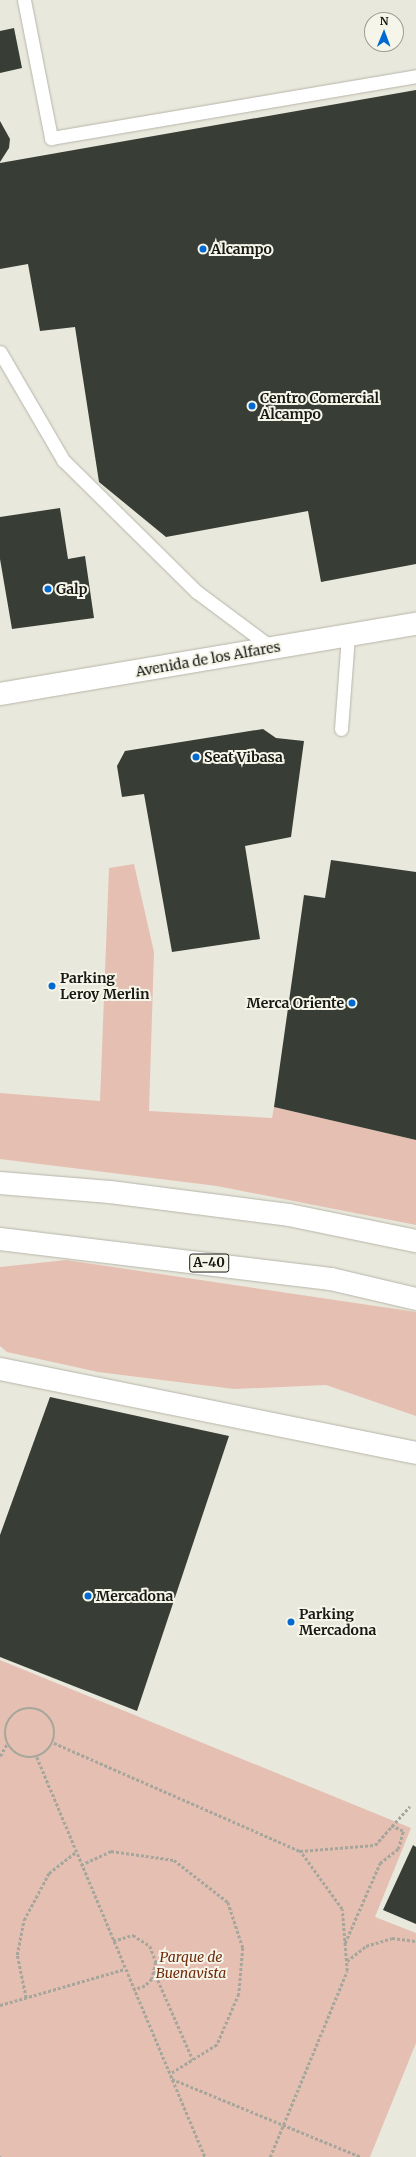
<!DOCTYPE html>
<style>
body{margin:0}
#map{position:relative;width:416px;height:2157px;overflow:hidden;background:#e9e8dc;font-family:Merriweather,serif}
div>[style]{position:absolute}
[style*='--x']{left:calc(var(--x)*1px);top:calc(var(--y)*1px);width:calc(var(--w)*1px);rotate:calc(var(--a)*1deg)}
.green>*{inset:0;background:#e5c0b2}
.building>*{inset:0;background:#383e35}
.path>*{height:2.5px;margin-top:-1.25px;transform-origin:0;background:repeating-linear-gradient(90deg,#a6a69c 0 3px,transparent 0 5px)}
.path>.ring{margin:-1.25px;padding:0;box-sizing:content-box;background:none;border:2.5px solid #a6a69c;border-radius:50%}
.roads{filter:drop-shadow(0 0 1px #b6b5aa) drop-shadow(0 0 1px #b6b5aa)}
.service>*{height:13px;margin:-6.5px;padding:0 6.5px;transform-origin:6.5px;border-radius:6.5px;background:#fff}
.tertiary>*{height:22px;margin:-11px;padding:0 11px;transform-origin:11px;border-radius:11px;background:#fff}
.motorway>*{height:22px;margin:-11px;padding:0 11px;transform-origin:11px;border-radius:11px;background:#fff}
.dots>*{width:11px;height:11px;translate:-50% -50%;box-sizing:border-box;border:2px solid #f6f5e9;border-radius:50%}
span{translate:-50% -50%;white-space:nowrap;text-align:center;line-height:1.15;-webkit-text-stroke:4px #f6f5e9;paint-order:stroke}
.shield-label span{padding:1px 3px;background:#f6f5e9;border:1px solid;border-radius:3px;-webkit-text-stroke-width:0}
.shield-label{font-size:13px;color:#181814;font-weight:700}
.poi-label{font-size:14px;color:#181814;font-weight:700}
.left{translate:0 -50%;text-align:left}
.right{translate:-100% -50%;text-align:right}
.street-label{font-size:14px;color:#181814}
.park-label{font-size:14px;color:#712c0e;font-style:italic}
.north{position:absolute;left:364px;top:12px;width:40px;height:40px;box-sizing:border-box;background:#f6f5e9;border:1px solid #9d9d94;border-radius:50%;rotate:1deg;font-size:11px;font-weight:700;line-height:16px;text-align:center;color:#181814}
.north::after{content:'';display:block;margin:auto;width:14px;height:18px;background:#0269d1;clip-path:polygon(50% 0,100% 100%,50% 72%,0 100%)}
</style>
<div id="map">
<div class="green">
<i style="clip-path:polygon(134px 864px,154px 952px,149px 1111px,272px 1118px,274px 1107px,416px 1140px,416px 1225px,217px 1186px,0 1159px,0 1093px,100px 1101px,109px 868px)"></i>
<i style="clip-path:polygon(66px 1260px,416px 1312px,416px 1416px,326px 1385px,234px 1389px,98px 1372px,7px 1352px,0 1346px,0 1267px)"></i>
<i style="clip-path:polygon(0 1660px,411px 1828px,375px 1917px,416px 1933px,416px 2043px,370px 2157px,0 2157px)"></i>
</div>
<div class="building">
<i style="clip-path:polygon(14px 28px,22px 68px,0 73px,0 31px)"></i>
<i style="clip-path:polygon(416px 90px,416px 564px,321px 582px,308px 511px,166px 537px,99px 482px,75px 327px,40px 331px,28px 264px,0 269px,0 163px)"></i>
<i style="clip-path:polygon(0 121px,10px 139px,9px 148px,0 162px)"></i>
<i style="clip-path:polygon(60px 508px,68px 559px,85px 556px,94px 618px,12px 629px,0 559px,0 517px)"></i>
<i style="clip-path:polygon(263px 729px,276px 738px,304px 741px,291px 837px,245px 846px,260px 939px,172px 952px,144px 794px,122px 797px,117px 766px,125px 751px)"></i>
<i style="clip-path:polygon(331px 860px,416px 872px,416px 1140px,274px 1107px,304px 895px,325px 898px)"></i>
<i style="clip-path:polygon(50px 1397px,229px 1436px,137px 1711px,0 1657px,0 1535px)"></i>
<i style="clip-path:polygon(413px 1845px,416px 1847px,416px 1924px,383px 1910px)"></i>
</div>
<div class="path">
<i class="ring" style="left:5px;top:1708px;width:47.5px;height:47.5px"></i>
<i style="--x:54;--y:1743;--w:269;--a:23.7"></i>
<i style="--x:300;--y:1851;--w:75;--a:-4.6"></i>
<i style="--x:375;--y:1845;--w:52;--a:-48.1"></i>
<i style="--x:0;--y:1756;--w:14;--a:-60"></i>
<i style="--x:37;--y:1757;--w:434;--a:67.2"></i>
<i style="--x:81;--y:1865;--w:33;--a:-25"></i>
<i style="--x:111;--y:1851;--w:64;--a:8.1"></i>
<i style="--x:174;--y:1860;--w:68;--a:37.9"></i>
<i style="--x:228;--y:1902;--w:48;--a:71.9"></i>
<i style="--x:243;--y:1948;--w:46;--a:95"></i>
<i style="--x:239;--y:1994;--w:56;--a:113.3"></i>
<i style="--x:217;--y:2045;--w:55;--a:148.3"></i>
<i style="--x:113;--y:1941;--w:21;--a:-17"></i>
<i style="--x:133;--y:1935;--w:20;--a:33"></i>
<i style="--x:150;--y:1946;--w:17;--a:69"></i>
<i style="--x:156;--y:1962;--w:17;--a:103"></i>
<i style="--x:152;--y:1979;--w:10;--a:135"></i>
<i style="--x:145;--y:1986;--w:12;--a:160"></i>
<i style="--x:345;--y:1943;--w:87;--a:-66.4"></i>
<i style="--x:380;--y:1863;--w:23;--a:-38"></i>
<i style="--x:398;--y:1849;--w:19;--a:-74"></i>
<i style="--x:403;--y:1831;--w:13;--a:-157"></i>
<i style="--x:347;--y:1961;--w:24;--a:-38"></i>
<i style="--x:366;--y:1946;--w:27;--a:-17"></i>
<i style="--x:392;--y:1938;--w:24;--a:7"></i>
<i style="--x:154;--y:1971;--w:97;--a:66.3"></i>
<i style="--x:26;--y:1998;--w:44;--a:-101.8"></i>
<i style="--x:17;--y:1955;--w:36;--a:-79"></i>
<i style="--x:24;--y:1920;--w:53;--a:-62"></i>
<i style="--x:49;--y:1873;--w:34;--a:-38"></i>
<i style="--x:0;--y:2005;--w:130;--a:-16.1"></i>
<i style="--x:172;--y:2079;--w:204;--a:22.4"></i>
<i style="--x:0;--y:2156;--w:1;--a:45"></i>
<i style="--x:270;--y:2157;--w:201;--a:-67.5"></i>
<i style="--x:347;--y:1971;--w:62;--a:-94.6"></i>
<i style="--x:342;--y:1909;--w:72;--a:-125.9"></i>
</div>
<div class="roads">
<div class="service">
<i style="--x:24;--y:0;--w:141;--a:78.9"></i>
<i style="--x:51;--y:138;--w:370;--a:-9.6"></i>
<i style="--x:0;--y:352;--w:125;--a:59.7"></i>
<i style="--x:63;--y:460;--w:188;--a:44.6"></i>
<i style="--x:197;--y:592;--w:94;--a:36.7"></i>
<i style="--x:341;--y:729;--w:94;--a:-85.7"></i>
</div>
<div class="tertiary">
<i style="--x:0;--y:694;--w:422;--a:-9.6"></i>
<i style="--x:0;--y:1369;--w:424;--a:11.4"></i>
</div>
<div class="motorway">
<i style="--x:0;--y:1183;--w:110;--a:4.7"></i>
<i style="--x:110;--y:1192;--w:180;--a:7.3"></i>
<i style="--x:289;--y:1215;--w:130;--a:11.6"></i>
<i style="--x:0;--y:1239;--w:333;--a:6.9"></i>
<i style="--x:331;--y:1279;--w:87;--a:13.2"></i>
</div>
</div>
<div class="dots">
<i style="left:203px;top:249px;background:#0269d1"></i>
<i style="left:252px;top:406px;background:#0269d1"></i>
<i style="left:48px;top:589px;background:#0269d1"></i>
<i style="left:196px;top:757px;background:#0269d1"></i>
<i style="left:52px;top:986px;background:#0269d1"></i>
<i style="left:352px;top:1003px;background:#0269d1"></i>
<i style="left:88px;top:1596px;background:#0269d1"></i>
<i style="left:291px;top:1622px;background:#0269d1"></i>
</div>
<div class="shield-label">
<span style="left:209px;top:1263px">A-40</span>
</div>
<div class="poi-label">
<span class="left" style="left:211px;top:249px">Alcampo</span>
<span class="left" style="left:260px;top:406px">Centro Comercial<br>Alcampo</span>
<span class="left" style="left:56px;top:589px">Galp</span>
<span class="left" style="left:204px;top:757px">Seat Vibasa</span>
<span class="left" style="left:60px;top:986px">Parking<br>Leroy Merlin</span>
<span class="right" style="left:344px;top:1003px">Merca Oriente</span>
<span class="left" style="left:96px;top:1596px">Mercadona</span>
<span class="left" style="left:299px;top:1622px">Parking<br>Mercadona</span>
</div>
<div class="street-label">
<span style="left:208px;top:659px;rotate:-10deg">Avenida de los Alfares</span>
</div>
<div class="park-label">
<span style="left:191px;top:1965px">Parque de<br>Buenavista</span>
</div>
<div class="north">N</div>
</div>
